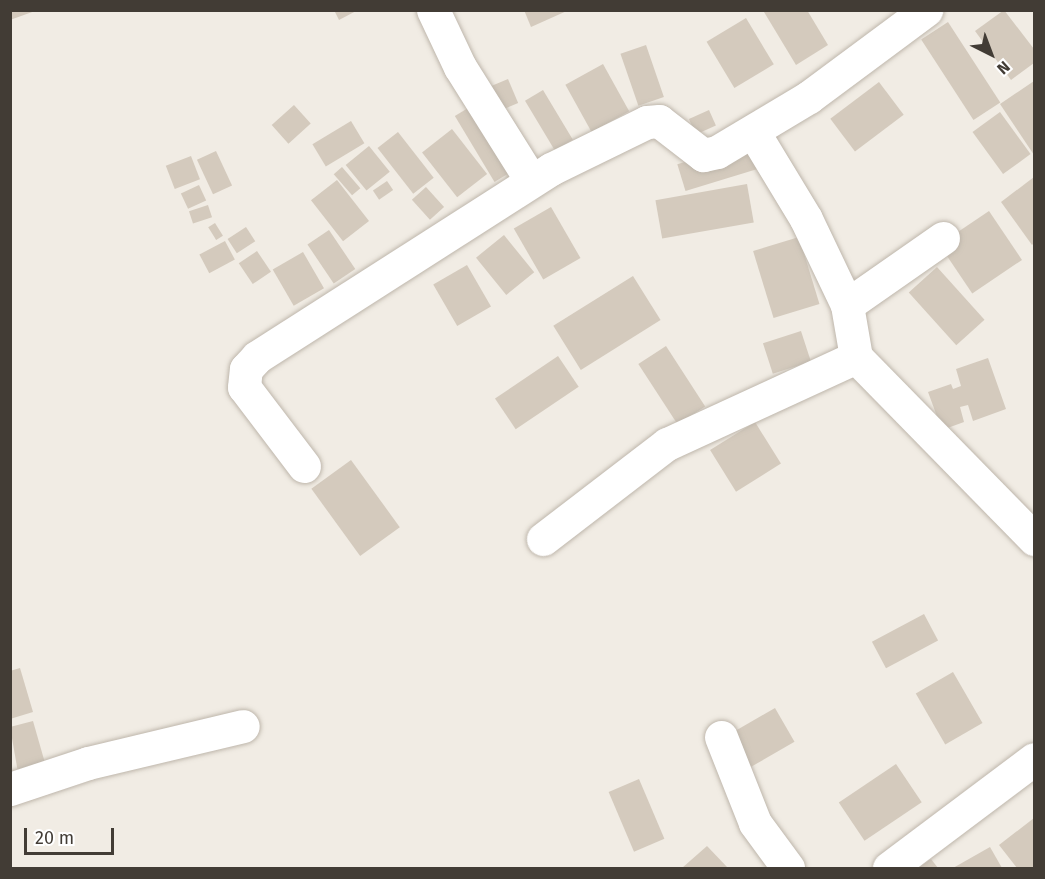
<!DOCTYPE html>
<style>
body{margin:0}
#map{position:relative;width:1045px;height:879px;overflow:hidden;background:#f1ece4;font-family:"Fira Sans",sans-serif}
div>[style]{position:absolute}
[style*='--x']{left:calc(var(--x)*1px);top:calc(var(--y)*1px);width:calc(var(--w)*1px);rotate:calc(var(--a)*1deg)}
.building>*{inset:0;background:#d4cabd;transform-origin:0 0}
.roads{filter:drop-shadow(0 0 2px #beb6ab) drop-shadow(0 0 2px #beb6ab)}
.minor>*{height:33px;margin:-16.5px;padding:0 16.5px;transform-origin:16.5px;border-radius:16.5px;background:#fff}
span{translate:-50% -50%;white-space:nowrap;text-align:center;line-height:1.15;-webkit-text-stroke:4.5px #fff;paint-order:stroke}
.frame{position:absolute;inset:0;border:12px solid #423c35;pointer-events:none}
.north{position:absolute;left:961px;top:24px;width:60px;height:60px;-webkit-text-stroke:4px #fff;paint-order:stroke;rotate:138deg;font-size:16px;font-weight:700;line-height:24px;text-align:center;color:#423c35}
.north::after{content:'';display:block;margin:auto;width:21px;height:27px;background:#423c35;clip-path:polygon(50% 0,100% 100%,50% 72%,0 100%)}
.scale{position:absolute;left:24px;top:828px;width:90px;height:27px;box-sizing:border-box;border:3px solid #423c35;border-top:0;padding-left:8px;font-size:18px;line-height:21px;white-space:nowrap;color:#423c35;-webkit-text-stroke:4px #fff;paint-order:stroke}
</style>
<div id="map">
<div class="building">
<i style="clip-path:polygon(10px 10px,35px 10px,35px 11px,10px 20px)"></i>
<i style="clip-path:polygon(334px 10px,358px 10px,339px 20px)"></i>
<i style="clip-path:polygon(524px 10px,569px 10px,531px 27px)"></i>
<i style="clip-path:polygon(807px 10px,828px 45px,796px 65px,764px 12px)"></i>
<i style="clip-path:polygon(1004px 10px,1034px 49px,1034px 63px,1011px 80px,975px 31px)"></i>
<i style="left:746px;top:18px;width:54px;height:46px;rotate:59deg"></i>
<i style="left:948px;top:22px;width:96px;height:32px;rotate:57deg"></i>
<i style="left:646px;top:45px;width:55px;height:27px;rotate:71deg"></i>
<i style="left:603px;top:64px;width:54px;height:43px;rotate:61deg"></i>
<i style="left:508px;top:79px;width:26px;height:22px;rotate:67deg"></i>
<i style="clip-path:polygon(1034px 81px,1034px 155px,1000px 104px)"></i>
<i style="left:879px;top:82px;width:41px;height:61px;rotate:53deg"></i>
<i style="left:543px;top:90px;width:58px;height:21px;rotate:59deg"></i>
<i style="left:478px;top:102px;width:77px;height:27px;rotate:59deg"></i>
<i style="left:294px;top:105px;width:25px;height:30px;rotate:48deg"></i>
<i style="left:709px;top:110px;width:17px;height:22px;rotate:66deg"></i>
<i style="left:1000px;top:112px;width:52px;height:34px;rotate:54deg"></i>
<i style="left:351px;top:121px;width:26px;height:45px;rotate:59deg"></i>
<i style="left:452px;top:129px;width:57px;height:38px;rotate:52deg"></i>
<i style="left:398px;top:132px;width:58px;height:26px;rotate:52deg"></i>
<i style="left:750px;top:142px;width:28px;height:76px;rotate:73deg"></i>
<i style="left:369px;top:146px;width:33px;height:30px;rotate:51deg"></i>
<i style="left:216px;top:151px;width:38px;height:21px;rotate:65deg"></i>
<i style="left:191px;top:156px;width:25px;height:27px;rotate:69deg"></i>
<i style="left:342px;top:167px;width:28px;height:11px;rotate:49deg"></i>
<i style="clip-path:polygon(1034px 177px,1034px 243px,1032px 245px,1001px 202px)"></i>
<i style="left:337px;top:180px;width:52px;height:33px;rotate:52deg"></i>
<i style="left:387px;top:181px;width:11px;height:17px;rotate:56deg"></i>
<i style="left:747px;top:184px;width:39px;height:93px;rotate:80deg"></i>
<i style="left:199px;top:185px;width:17px;height:20px;rotate:65deg"></i>
<i style="left:426px;top:187px;width:27px;height:19px;rotate:48deg"></i>
<i style="left:208px;top:205px;width:13px;height:20px;rotate:72deg"></i>
<i style="left:551px;top:207px;width:59px;height:43px;rotate:60deg"></i>
<i style="left:989px;top:211px;width:59px;height:60px;rotate:56deg"></i>
<i style="left:215px;top:223px;width:15px;height:8px;rotate:58deg"></i>
<i style="left:246px;top:227px;width:17px;height:22px;rotate:57deg"></i>
<i style="left:329px;top:230px;width:47px;height:26px;rotate:56deg"></i>
<i style="left:504px;top:235px;width:48px;height:36px;rotate:51deg"></i>
<i style="left:799px;top:237px;width:70px;height:48px;rotate:73deg"></i>
<i style="left:225px;top:241px;width:21px;height:29px;rotate:62deg"></i>
<i style="left:257px;top:251px;width:25px;height:22px;rotate:56deg"></i>
<i style="left:303px;top:252px;width:42px;height:35px;rotate:60deg"></i>
<i style="left:467px;top:265px;width:48px;height:39px;rotate:60deg"></i>
<i style="left:937px;top:267px;width:71px;height:38px;rotate:48deg"></i>
<i style="left:633px;top:276px;width:52px;height:94px;rotate:58deg"></i>
<i style="left:801px;top:331px;width:32px;height:40px;rotate:72deg"></i>
<i style="left:666px;top:346px;width:72px;height:33px;rotate:57deg"></i>
<i style="left:558px;top:356px;width:37px;height:76px;rotate:56deg"></i>
<i style="clip-path:polygon(988px 358px,1006px 409px,973px 421px,968px 405px,960px 407px,964px 422px,942px 430px,928px 392px,951px 384px,953px 389px,961px 386px,956px 369px)"></i>
<i style="left:755px;top:422px;width:49px;height:53px;rotate:58deg"></i>
<i style="left:351px;top:460px;width:83px;height:49px;rotate:54deg"></i>
<i style="left:924px;top:614px;width:30px;height:59px;rotate:62deg"></i>
<i style="clip-path:polygon(20px 668px,33px 712px,10px 719px,10px 671px)"></i>
<i style="left:953px;top:672px;width:59px;height:43px;rotate:60deg"></i>
<i style="left:775px;top:708px;width:39px;height:55px;rotate:60deg"></i>
<i style="clip-path:polygon(33px 721px,47px 770px,19px 778px,10px 727px)"></i>
<i style="left:896px;top:764px;width:46px;height:69px;rotate:56deg"></i>
<i style="left:639px;top:779px;width:65px;height:33px;rotate:67deg"></i>
<i style="clip-path:polygon(1034px 818px,1034px 868px,1017px 868px,999px 845px)"></i>
<i style="clip-path:polygon(707px 846px,728px 868px,682px 868px)"></i>
<i style="clip-path:polygon(990px 847px,1002px 868px,953px 868px)"></i>
<i style="clip-path:polygon(931px 859px,938px 868px,918px 868px)"></i>
</div>
<div class="roads">
<div class="minor">
<i style="--x:433;--y:10;--w:63;--a:64.7"></i>
<i style="--x:460;--y:67;--w:133;--a:57.9"></i>
<i style="--x:754;--y:133;--w:100;--a:58.8"></i>
<i style="--x:806;--y:219;--w:95;--a:64.5"></i>
<i style="--x:847;--y:305;--w:53;--a:80.2"></i>
<i style="--x:856;--y:357;--w:255;--a:45.6"></i>
<i style="--x:847;--y:305;--w:117;--a:-34.9"></i>
<i style="--x:304;--y:466;--w:99;--a:-127.2"></i>
<i style="--x:244;--y:387;--w:18;--a:-84"></i>
<i style="--x:246;--y:369;--w:16;--a:-47"></i>
<i style="--x:257;--y:357;--w:349;--a:-32.6"></i>
<i style="--x:551;--y:169;--w:107;--a:-26.1"></i>
<i style="--x:647;--y:122;--w:12;--a:-5"></i>
<i style="--x:659;--y:121;--w:56;--a:37.7"></i>
<i style="--x:703;--y:155;--w:14;--a:-12"></i>
<i style="--x:717;--y:152;--w:107;--a:-30.9"></i>
<i style="--x:809;--y:97;--w:146;--a:-36.6"></i>
<i style="--x:543;--y:539;--w:156;--a:-37.5"></i>
<i style="--x:667;--y:444;--w:208;--a:-24.7"></i>
<i style="--x:721;--y:737;--w:92;--a:68.4"></i>
<i style="--x:755;--y:823;--w:56;--a:53.7"></i>
<i style="--x:10;--y:789;--w:82;--a:-18.4"></i>
<i style="--x:88;--y:763;--w:159;--a:-13.4"></i>
<i style="--x:889;--y:868;--w:181;--a:-36.9"></i>
</div>
</div>
<div class="frame"></div>
<div class="north">N</div>
<div class="scale">20 m</div>
</div>
